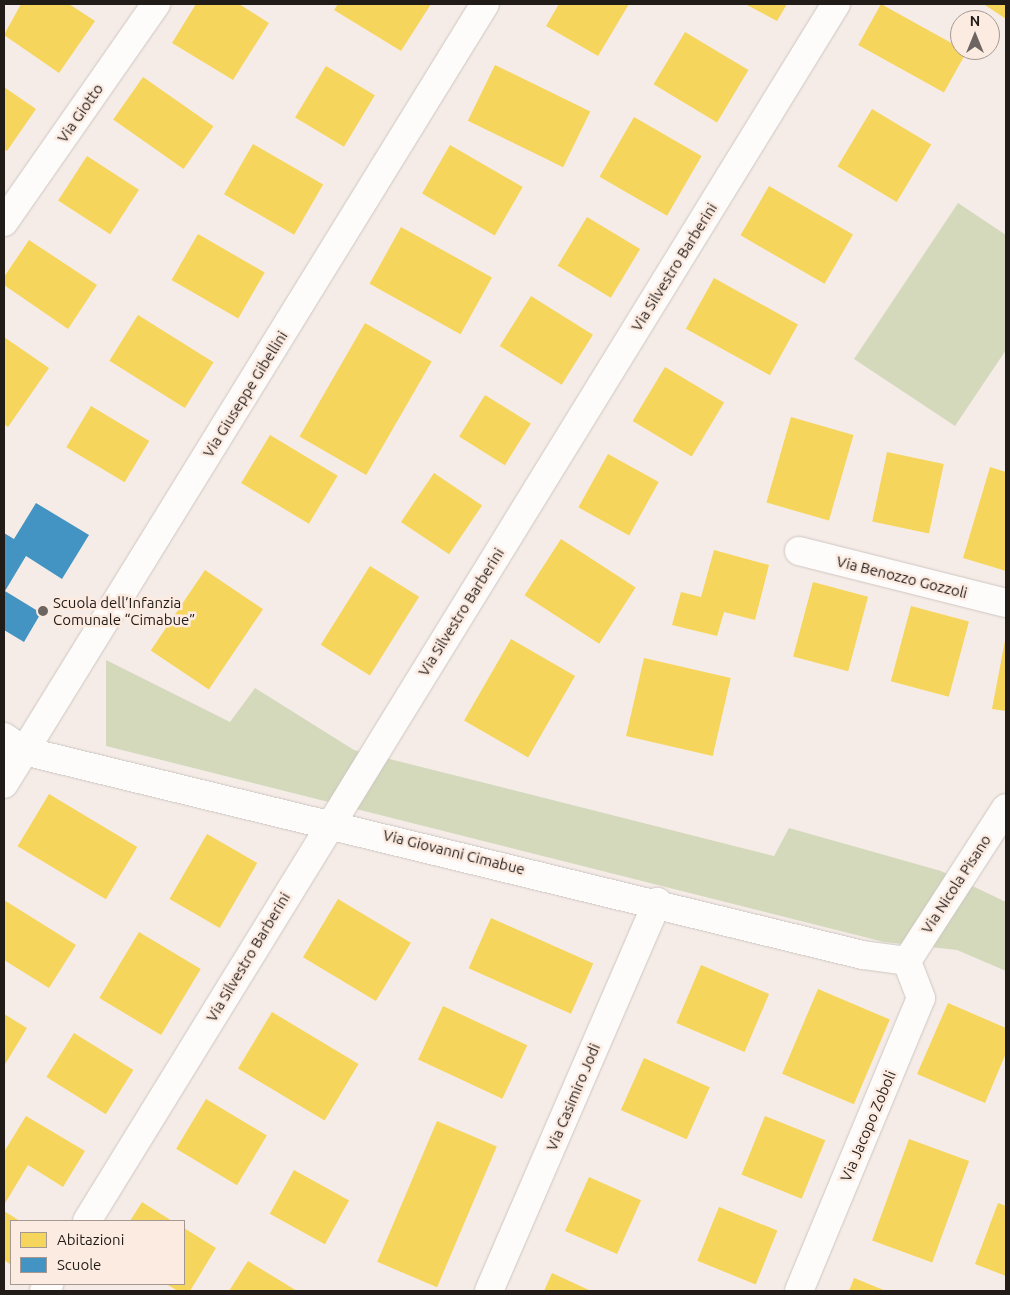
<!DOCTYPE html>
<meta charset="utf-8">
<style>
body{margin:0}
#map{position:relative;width:1010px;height:1295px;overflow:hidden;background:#f6ece7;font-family:Ubuntu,sans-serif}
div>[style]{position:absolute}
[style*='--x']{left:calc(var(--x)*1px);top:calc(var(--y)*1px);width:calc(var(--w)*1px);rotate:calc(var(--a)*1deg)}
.green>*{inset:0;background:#d4d9bc}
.homes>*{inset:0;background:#f6d55c;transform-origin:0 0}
.schools>*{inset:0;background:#4393c3}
.roads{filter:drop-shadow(0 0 1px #cdc6c1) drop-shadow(0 0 1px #cdc6c1)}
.minor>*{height:28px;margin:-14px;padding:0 14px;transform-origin:14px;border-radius:14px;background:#fefcfb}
.dots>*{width:14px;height:14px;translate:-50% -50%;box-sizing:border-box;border:2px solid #fcebe1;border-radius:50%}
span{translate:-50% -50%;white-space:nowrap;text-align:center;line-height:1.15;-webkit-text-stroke:5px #fcebe1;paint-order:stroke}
.street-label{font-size:15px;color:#221c19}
.poi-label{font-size:15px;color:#221c19}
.left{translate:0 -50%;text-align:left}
.frame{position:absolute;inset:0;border:5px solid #221c19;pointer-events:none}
.legend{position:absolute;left:10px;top:1220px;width:175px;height:65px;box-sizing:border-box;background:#fcebe1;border:1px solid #a59891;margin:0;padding:6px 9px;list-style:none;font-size:15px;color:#221c19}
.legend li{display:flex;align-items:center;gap:10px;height:25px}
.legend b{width:25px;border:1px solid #a59891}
.north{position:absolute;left:950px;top:10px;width:50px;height:50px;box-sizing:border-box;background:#fcebe1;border:1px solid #a59891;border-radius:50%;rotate:0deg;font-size:14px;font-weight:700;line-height:20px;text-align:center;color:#221c19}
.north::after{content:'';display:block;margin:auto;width:18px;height:22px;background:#6c6561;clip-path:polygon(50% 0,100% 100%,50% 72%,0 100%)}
</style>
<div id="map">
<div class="green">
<i style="clip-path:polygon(958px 203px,1006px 235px,1006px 350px,955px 426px,854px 359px)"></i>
<i style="clip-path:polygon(106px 660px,230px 722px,255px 688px,354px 750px,774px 856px,789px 828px,941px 871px,1006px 902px,1006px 971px,957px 950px,884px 942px,106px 746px)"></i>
</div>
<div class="homes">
<i style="clip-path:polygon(21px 4px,69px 4px,95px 21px,59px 73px,4px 35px)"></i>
<i style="clip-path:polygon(196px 4px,239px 4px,269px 23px,233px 80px,172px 43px)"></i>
<i style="clip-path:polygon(338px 4px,431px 4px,401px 51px,334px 10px)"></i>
<i style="clip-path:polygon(559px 4px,629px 4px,598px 56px,546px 26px)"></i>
<i style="clip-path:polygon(745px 4px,787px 4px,777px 21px)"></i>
<i style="left:881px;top:4px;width:98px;height:47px;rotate:29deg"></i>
<i style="clip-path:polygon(986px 4px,1006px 4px,1006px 19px,985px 5px)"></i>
<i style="left:685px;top:32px;width:74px;height:61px;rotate:31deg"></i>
<i style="left:495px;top:65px;width:106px;height:62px;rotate:26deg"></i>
<i style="left:326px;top:66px;width:57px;height:60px;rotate:31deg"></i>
<i style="left:143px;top:77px;width:86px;height:52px;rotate:35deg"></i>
<i style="clip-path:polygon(4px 87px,36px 109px,7px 151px,4px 149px)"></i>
<i style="left:872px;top:109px;width:69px;height:67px;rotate:31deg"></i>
<i style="left:634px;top:117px;width:78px;height:69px;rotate:30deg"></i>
<i style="left:253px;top:144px;width:81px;height:58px;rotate:30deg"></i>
<i style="left:450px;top:145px;width:84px;height:56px;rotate:30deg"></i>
<i style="left:87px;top:156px;width:62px;height:53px;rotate:33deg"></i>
<i style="left:769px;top:186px;width:97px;height:57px;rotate:30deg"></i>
<i style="left:587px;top:217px;width:62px;height:57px;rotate:31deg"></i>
<i style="left:401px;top:227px;width:104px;height:65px;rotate:29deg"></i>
<i style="left:198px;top:234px;width:77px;height:53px;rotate:30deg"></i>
<i style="clip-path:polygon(29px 240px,97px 285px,68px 329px,4px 285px,4px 277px)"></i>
<i style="left:714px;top:278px;width:96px;height:58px;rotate:29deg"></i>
<i style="left:531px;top:296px;width:73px;height:59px;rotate:32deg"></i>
<i style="left:138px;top:315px;width:89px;height:54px;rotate:32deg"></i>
<i style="left:365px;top:323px;width:77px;height:131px;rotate:30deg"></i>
<i style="clip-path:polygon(4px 337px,49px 368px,8px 427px,4px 424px)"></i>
<i style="left:665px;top:367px;width:69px;height:63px;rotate:31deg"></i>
<i style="left:485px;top:395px;width:54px;height:49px;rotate:32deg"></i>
<i style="left:91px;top:406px;width:68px;height:48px;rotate:31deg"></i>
<i style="left:791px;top:417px;width:65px;height:89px;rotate:16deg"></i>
<i style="left:270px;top:435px;width:79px;height:56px;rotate:31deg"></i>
<i style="left:887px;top:452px;width:58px;height:71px;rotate:12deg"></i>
<i style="left:608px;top:454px;width:58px;height:61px;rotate:29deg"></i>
<i style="clip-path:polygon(990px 467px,1006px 472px,1006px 571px,963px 558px)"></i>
<i style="left:434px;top:473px;width:58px;height:59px;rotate:34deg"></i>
<i style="left:561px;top:539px;width:89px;height:67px;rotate:33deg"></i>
<i style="clip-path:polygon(714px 550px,769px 565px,755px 620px,724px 612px,717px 636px,672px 625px,681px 592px,701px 597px)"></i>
<i style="left:370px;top:566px;width:58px;height:93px;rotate:32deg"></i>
<i style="left:205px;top:570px;width:70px;height:97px;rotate:34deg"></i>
<i style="left:813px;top:582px;width:57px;height:77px;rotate:15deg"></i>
<i style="left:911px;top:606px;width:60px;height:78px;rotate:15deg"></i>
<i style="clip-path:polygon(1006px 635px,1006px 711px,992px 709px)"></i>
<i style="left:511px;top:639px;width:74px;height:94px;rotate:30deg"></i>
<i style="left:644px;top:658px;width:89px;height:80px;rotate:13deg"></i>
<i style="left:49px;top:794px;width:103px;height:61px;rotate:31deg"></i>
<i style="left:207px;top:834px;width:58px;height:75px;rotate:30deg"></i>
<i style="left:338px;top:899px;width:85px;height:68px;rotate:31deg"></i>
<i style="clip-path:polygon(4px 900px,76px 945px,49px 988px,4px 960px)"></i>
<i style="left:491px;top:918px;width:112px;height:55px;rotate:24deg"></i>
<i style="left:139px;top:932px;width:72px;height:77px;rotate:31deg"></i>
<i style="left:701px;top:965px;width:74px;height:63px;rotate:23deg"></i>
<i style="left:818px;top:989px;width:78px;height:92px;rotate:23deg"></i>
<i style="clip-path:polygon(948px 1003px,1006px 1028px,1006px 1053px,985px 1103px,917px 1074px)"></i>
<i style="left:443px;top:1006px;width:93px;height:59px;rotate:25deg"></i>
<i style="left:272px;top:1012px;width:101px;height:66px;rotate:31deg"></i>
<i style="clip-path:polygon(4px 1014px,27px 1028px,4px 1066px)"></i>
<i style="left:74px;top:1033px;width:70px;height:52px;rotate:32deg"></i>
<i style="left:644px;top:1058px;width:72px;height:57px;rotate:24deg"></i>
<i style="left:206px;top:1099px;width:71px;height:58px;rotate:31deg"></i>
<i style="clip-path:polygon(26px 1116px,85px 1151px,63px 1187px,28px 1165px,4px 1205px,4px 1152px)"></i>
<i style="left:765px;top:1116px;width:65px;height:63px;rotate:22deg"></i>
<i style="left:437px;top:1121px;width:65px;height:153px;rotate:23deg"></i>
<i style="left:909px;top:1139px;width:64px;height:108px;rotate:20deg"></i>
<i style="left:294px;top:1170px;width:63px;height:50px;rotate:29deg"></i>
<i style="left:589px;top:1177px;width:57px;height:59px;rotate:24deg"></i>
<i style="clip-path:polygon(142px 1202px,172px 1221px,130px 1221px)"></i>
<i style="clip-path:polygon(998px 1203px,1006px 1206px,1006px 1276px,975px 1264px)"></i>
<i style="left:719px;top:1207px;width:63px;height:58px;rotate:22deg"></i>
<i style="clip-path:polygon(4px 1211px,20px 1221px,11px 1221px,11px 1265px,4px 1260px)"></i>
<i style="clip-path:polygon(184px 1228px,216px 1248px,190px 1291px,178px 1291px,166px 1284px,184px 1284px)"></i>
<i style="clip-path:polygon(248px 1261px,297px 1291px,229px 1291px)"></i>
<i style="clip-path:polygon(552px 1273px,591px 1291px,544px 1291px)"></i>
<i style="clip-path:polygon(854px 1278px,886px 1291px,849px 1291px)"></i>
</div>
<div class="schools">
<i style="clip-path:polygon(36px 503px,89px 535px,62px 579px,26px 556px,5px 591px,41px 613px,24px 642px,4px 630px,4px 533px,14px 539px)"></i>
</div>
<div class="roads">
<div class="minor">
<i style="--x:4;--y:222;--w:266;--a:-55.1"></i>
<i style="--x:799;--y:551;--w:213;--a:14.1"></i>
<i style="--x:4;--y:737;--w:24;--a:35"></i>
<i style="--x:24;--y:751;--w:863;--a:13.67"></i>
<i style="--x:863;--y:955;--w:44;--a:7.8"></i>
<i style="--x:4;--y:784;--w:916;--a:-58.34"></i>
<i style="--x:907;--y:961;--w:182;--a:-57.1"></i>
<i style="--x:87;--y:1221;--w:1429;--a:-58.39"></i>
<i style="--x:44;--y:1291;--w:9;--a:-54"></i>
<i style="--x:489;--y:1291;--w:424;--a:-66.6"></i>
<i style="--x:799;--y:1291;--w:317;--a:-67.4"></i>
<i style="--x:921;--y:998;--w:40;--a:-111"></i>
</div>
</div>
<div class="dots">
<i style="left:43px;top:611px;background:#6c6561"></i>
</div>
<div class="street-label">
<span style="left:80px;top:113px;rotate:-55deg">Via Giotto</span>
<span style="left:674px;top:267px;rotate:-58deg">Via Silvestro Barberini</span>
<span style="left:245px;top:394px;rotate:-58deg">Via Giuseppe Gibellini</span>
<span style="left:902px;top:577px;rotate:14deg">Via Benozzo Gozzoli</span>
<span style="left:461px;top:612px;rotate:-58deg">Via Silvestro Barberini</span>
<span style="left:454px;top:852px;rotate:14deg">Via Giovanni Cimabue</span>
<span style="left:956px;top:884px;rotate:-57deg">Via Nicola Pisano</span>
<span style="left:248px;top:957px;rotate:-59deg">Via Silvestro Barberini</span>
<span style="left:573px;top:1097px;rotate:-67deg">Via Casimiro Jodi</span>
<span style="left:868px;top:1126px;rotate:-67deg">Via Jacopo Zoboli</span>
</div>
<div class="poi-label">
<span class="left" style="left:53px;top:611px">Scuola dell’Infanzia<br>Comunale “Cimabue”</span>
</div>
<div class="frame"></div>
<ul class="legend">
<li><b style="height:14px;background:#f6d55c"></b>Abitazioni</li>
<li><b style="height:14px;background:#4393c3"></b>Scuole</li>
</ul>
<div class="north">N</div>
</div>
